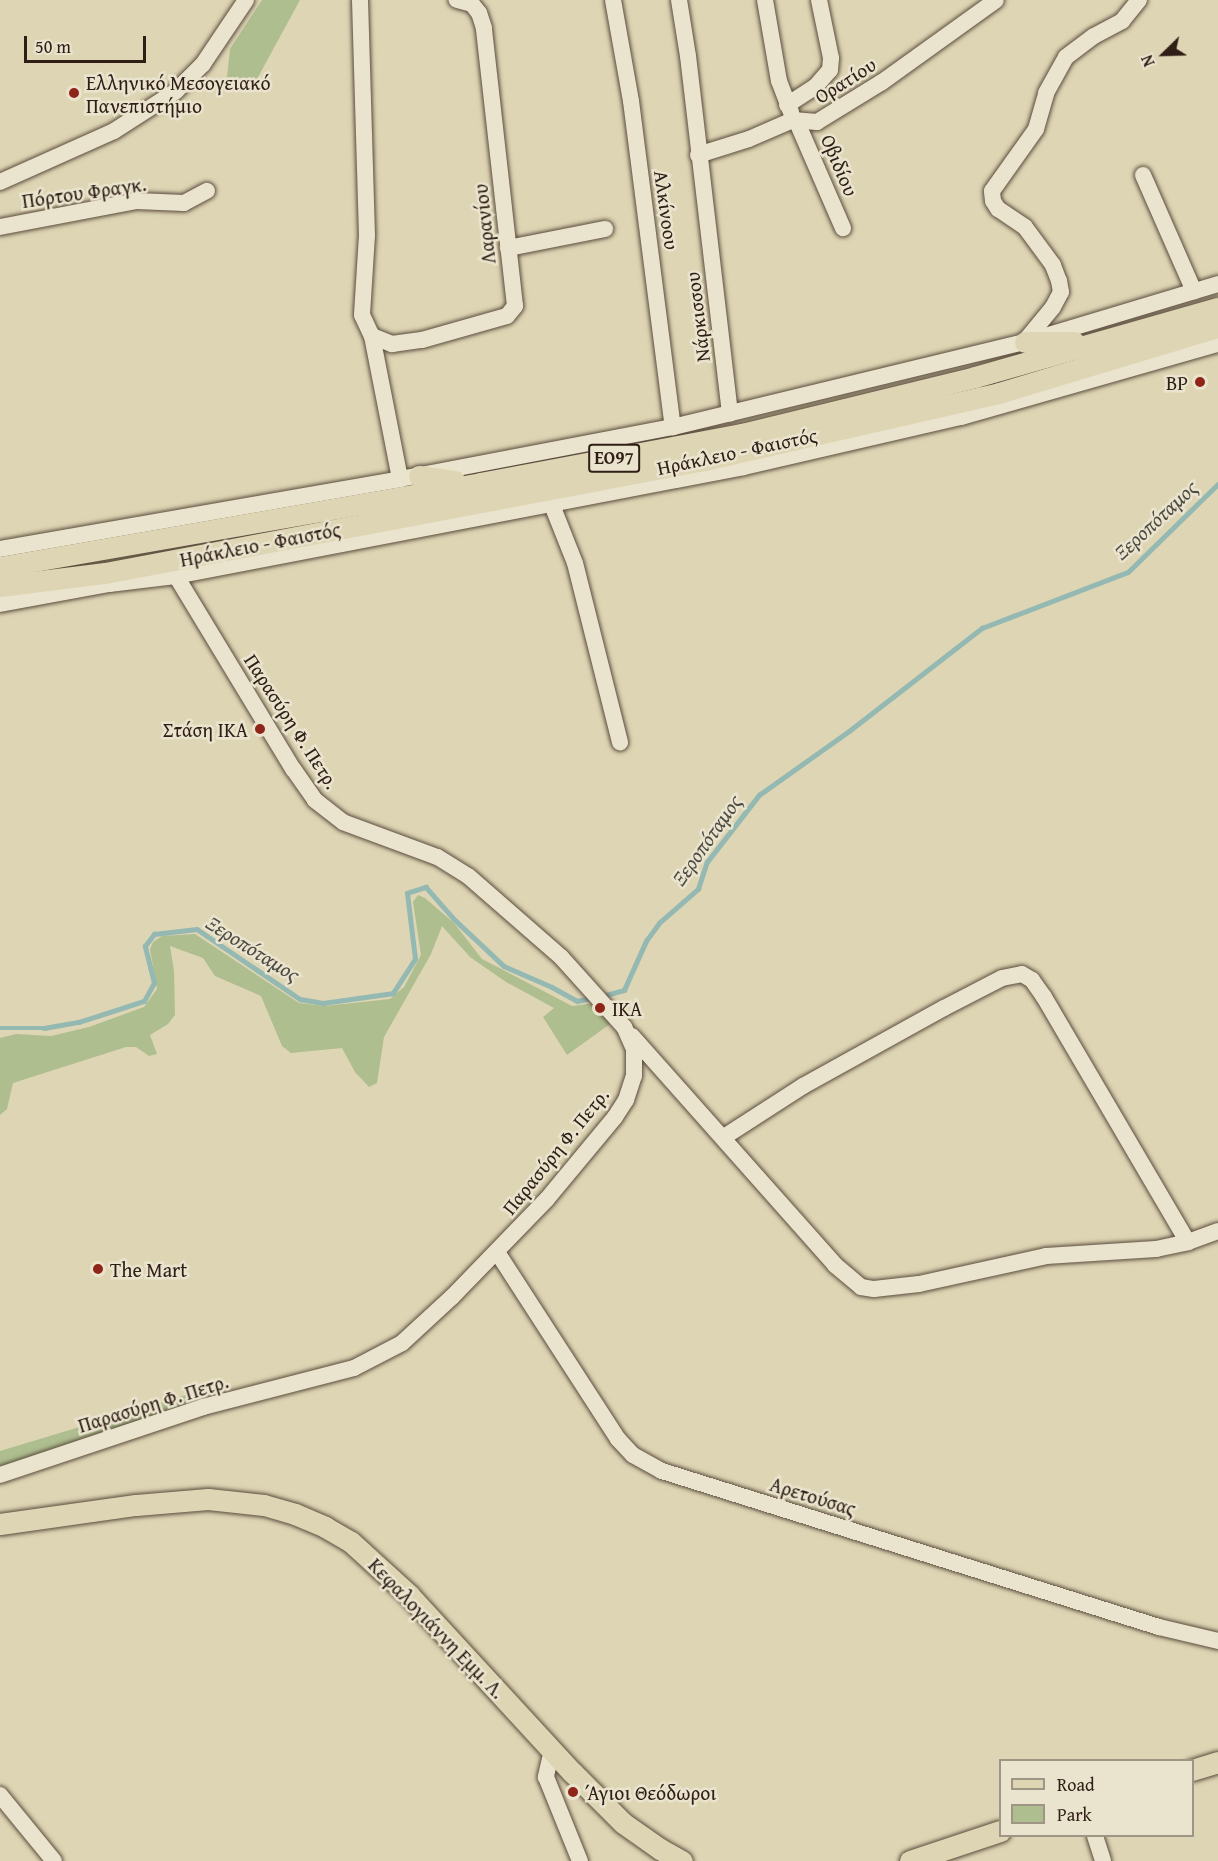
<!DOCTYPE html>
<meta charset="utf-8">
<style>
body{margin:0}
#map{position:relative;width:1218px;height:1861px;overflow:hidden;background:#ded5b4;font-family:"Gentium Book Plus",serif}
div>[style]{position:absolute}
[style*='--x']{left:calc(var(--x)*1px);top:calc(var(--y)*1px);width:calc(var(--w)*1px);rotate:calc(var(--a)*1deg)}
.green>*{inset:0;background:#aebe8f}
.stream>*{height:4.5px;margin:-2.25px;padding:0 2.25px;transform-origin:2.25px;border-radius:2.25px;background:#94b8b2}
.roads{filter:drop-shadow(0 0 2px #5b4c3d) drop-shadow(0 0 2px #5b4c3d)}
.minor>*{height:16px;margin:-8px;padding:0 8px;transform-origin:8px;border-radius:8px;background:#eae4ce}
.major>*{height:21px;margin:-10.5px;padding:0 10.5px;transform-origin:10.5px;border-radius:10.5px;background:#ded5b4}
.dots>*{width:16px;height:16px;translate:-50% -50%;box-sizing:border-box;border:3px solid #eae4ce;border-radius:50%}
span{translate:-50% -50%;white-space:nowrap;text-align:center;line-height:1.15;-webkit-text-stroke:5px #eae4ce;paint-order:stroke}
.shield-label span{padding:2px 4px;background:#eae4ce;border:2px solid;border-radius:4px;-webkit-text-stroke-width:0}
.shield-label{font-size:18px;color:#2f1e15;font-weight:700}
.street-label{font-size:20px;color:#2f1e15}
.poi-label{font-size:20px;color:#2f1e15}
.left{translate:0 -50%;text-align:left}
.right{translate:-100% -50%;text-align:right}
.water-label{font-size:21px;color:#4d4c44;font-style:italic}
.legend{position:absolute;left:999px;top:1759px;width:195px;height:78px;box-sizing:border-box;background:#eae4ce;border:2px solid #9f9584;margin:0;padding:8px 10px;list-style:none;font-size:18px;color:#2f1e15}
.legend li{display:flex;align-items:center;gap:12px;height:30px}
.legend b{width:30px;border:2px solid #9f9584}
.north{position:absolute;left:1134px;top:24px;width:60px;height:60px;-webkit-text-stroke:4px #eae4ce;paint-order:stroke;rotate:247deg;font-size:16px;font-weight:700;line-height:24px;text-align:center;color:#2f1e15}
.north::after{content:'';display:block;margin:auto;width:21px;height:27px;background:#2f1e15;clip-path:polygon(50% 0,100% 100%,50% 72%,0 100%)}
.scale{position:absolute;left:24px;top:36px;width:122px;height:27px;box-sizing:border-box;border:3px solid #2f1e15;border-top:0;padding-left:8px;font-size:18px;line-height:21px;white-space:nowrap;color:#2f1e15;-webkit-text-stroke:4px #eae4ce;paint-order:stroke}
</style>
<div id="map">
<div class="green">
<i style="clip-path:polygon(262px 0,300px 0,257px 79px,227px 77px,230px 49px)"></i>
<i style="clip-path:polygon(418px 895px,425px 898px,454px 923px,482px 959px,572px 1006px,596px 1003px,610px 1024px,567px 1055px,543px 1017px,554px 1008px,506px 982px,470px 957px,442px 926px,431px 954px,384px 1037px,377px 1083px,369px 1087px,355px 1072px,342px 1048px,291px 1053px,282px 1046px,261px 996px,215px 976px,203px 958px,170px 946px,174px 971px,175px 1015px,168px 1024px,150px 1035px,157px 1054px,149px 1056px,136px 1047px,126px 1047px,13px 1083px,7px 1109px,0 1115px,0 1038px,16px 1034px,51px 1036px,89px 1027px,144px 1007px,157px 989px,150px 949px,153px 942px,162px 936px,195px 934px,299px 1003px,325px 1006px,390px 999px,404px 987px,421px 955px,413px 902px)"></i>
<i style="clip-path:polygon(189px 1394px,191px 1399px,183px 1406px,0 1468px,0 1451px)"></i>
</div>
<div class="stream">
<i style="--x:602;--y:996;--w:23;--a:-15"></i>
<i style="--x:624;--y:990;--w:54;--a:-65.8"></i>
<i style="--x:646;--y:941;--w:22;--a:-54"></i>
<i style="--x:659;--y:923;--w:52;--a:-41.1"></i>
<i style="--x:698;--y:889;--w:28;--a:-72"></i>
<i style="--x:707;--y:862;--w:85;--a:-52.2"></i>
<i style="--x:759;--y:795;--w:110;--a:-35.4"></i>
<i style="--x:849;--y:731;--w:168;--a:-37.8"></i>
<i style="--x:982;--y:628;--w:156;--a:-21"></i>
<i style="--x:1128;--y:572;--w:126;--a:-44.4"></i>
<i style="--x:0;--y:1028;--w:44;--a:0"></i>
<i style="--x:44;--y:1028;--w:36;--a:-10"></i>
<i style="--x:79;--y:1022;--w:68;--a:-17.9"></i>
<i style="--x:144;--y:1001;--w:21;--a:-61"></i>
<i style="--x:154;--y:983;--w:38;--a:-104"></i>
<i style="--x:145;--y:946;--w:15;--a:-53"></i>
<i style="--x:154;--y:934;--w:43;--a:-6.6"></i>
<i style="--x:197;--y:929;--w:125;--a:34.2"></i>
<i style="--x:300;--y:999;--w:23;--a:10"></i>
<i style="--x:323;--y:1003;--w:71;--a:-8.1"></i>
<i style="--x:393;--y:993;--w:40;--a:-57.1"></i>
<i style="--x:415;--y:959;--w:66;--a:-96.9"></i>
<i style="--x:407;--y:893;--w:20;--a:-18"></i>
<i style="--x:426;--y:887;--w:44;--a:48.7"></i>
<i style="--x:455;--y:920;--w:67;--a:43.2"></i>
<i style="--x:504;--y:966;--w:52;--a:23.6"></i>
<i style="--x:552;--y:987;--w:29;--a:29"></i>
<i style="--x:577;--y:1001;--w:14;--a:-12"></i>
</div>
<div class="roads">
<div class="minor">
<i style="--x:360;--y:0;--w:235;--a:88.3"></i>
<i style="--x:367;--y:235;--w:80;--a:93.6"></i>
<i style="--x:362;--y:315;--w:23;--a:65"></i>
<i style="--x:372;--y:336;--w:146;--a:78.9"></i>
<i style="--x:613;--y:0;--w:103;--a:79.9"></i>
<i style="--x:631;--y:101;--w:329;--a:82.7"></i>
<i style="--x:679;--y:0;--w:57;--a:80.9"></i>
<i style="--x:688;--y:56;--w:360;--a:83.3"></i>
<i style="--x:765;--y:0;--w:82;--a:80.2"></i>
<i style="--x:779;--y:81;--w:34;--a:69"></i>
<i style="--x:787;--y:105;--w:33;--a:-33"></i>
<i style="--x:815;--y:87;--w:23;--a:-49"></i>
<i style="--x:830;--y:70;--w:12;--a:-85"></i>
<i style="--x:831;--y:58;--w:59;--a:-101.7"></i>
<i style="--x:796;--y:120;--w:118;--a:66.5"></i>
<i style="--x:698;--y:155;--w:53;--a:-17.4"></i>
<i style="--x:749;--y:139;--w:48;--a:-23.4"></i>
<i style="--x:793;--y:120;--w:24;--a:5"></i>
<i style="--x:817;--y:122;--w:76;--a:-31.6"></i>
<i style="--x:882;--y:82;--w:140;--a:-35.7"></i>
<i style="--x:1143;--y:175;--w:127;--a:66.3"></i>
<i style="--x:0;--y:182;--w:125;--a:-24.1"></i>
<i style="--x:114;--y:131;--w:74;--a:-32.8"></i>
<i style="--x:176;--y:91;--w:38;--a:-45"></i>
<i style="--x:203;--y:64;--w:77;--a:-56.1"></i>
<i style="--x:0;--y:227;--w:138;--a:-10.8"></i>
<i style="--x:136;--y:201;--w:48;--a:2.4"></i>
<i style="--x:184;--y:203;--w:26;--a:-28"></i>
<i style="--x:508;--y:248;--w:99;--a:-11.1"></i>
<i style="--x:372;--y:336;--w:22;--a:22"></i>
<i style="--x:392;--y:344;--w:30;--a:-8"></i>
<i style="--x:422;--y:340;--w:88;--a:-15.8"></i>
<i style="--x:507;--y:316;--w:13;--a:-51"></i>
<i style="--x:515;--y:306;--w:280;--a:-96.4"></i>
<i style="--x:484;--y:28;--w:16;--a:-108"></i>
<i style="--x:479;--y:13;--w:11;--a:-128"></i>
<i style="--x:472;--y:4;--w:16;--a:-165"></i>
<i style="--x:1025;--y:341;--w:44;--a:-50.5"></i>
<i style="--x:1053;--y:307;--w:17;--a:-62"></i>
<i style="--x:1061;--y:292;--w:11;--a:-100"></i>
<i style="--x:1059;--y:281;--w:17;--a:-111"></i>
<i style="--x:1053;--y:265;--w:47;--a:-126.4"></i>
<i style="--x:1025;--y:227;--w:32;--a:-146"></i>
<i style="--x:998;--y:209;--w:9;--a:-122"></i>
<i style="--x:993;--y:201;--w:10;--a:-96"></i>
<i style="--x:992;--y:191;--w:76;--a:-54.6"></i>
<i style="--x:1036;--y:129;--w:37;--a:-74"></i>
<i style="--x:1046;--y:93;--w:41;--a:-60.9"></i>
<i style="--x:1066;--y:57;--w:35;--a:-37"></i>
<i style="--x:1094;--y:36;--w:32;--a:-28"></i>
<i style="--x:1122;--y:21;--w:27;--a:-51"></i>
<i style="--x:552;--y:505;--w:62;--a:68.4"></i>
<i style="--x:575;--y:563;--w:185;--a:75.9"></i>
<i style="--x:0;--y:549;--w:406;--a:-9.9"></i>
<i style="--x:400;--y:479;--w:278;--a:-10.8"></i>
<i style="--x:673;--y:427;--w:362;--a:-13.6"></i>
<i style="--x:1025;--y:342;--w:202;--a:-16.7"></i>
<i style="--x:0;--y:604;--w:111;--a:-10.4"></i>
<i style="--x:109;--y:584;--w:67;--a:-6.8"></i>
<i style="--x:176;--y:576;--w:578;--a:-10.86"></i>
<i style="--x:744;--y:467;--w:223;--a:-13"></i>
<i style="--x:961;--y:417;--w:267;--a:-15.9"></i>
<i style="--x:632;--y:1036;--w:306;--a:48.4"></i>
<i style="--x:835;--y:1265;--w:34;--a:40"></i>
<i style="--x:861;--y:1287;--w:13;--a:9"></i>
<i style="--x:874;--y:1289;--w:45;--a:-6.3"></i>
<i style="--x:919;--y:1284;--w:130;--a:-12.4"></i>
<i style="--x:1046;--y:1256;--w:110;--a:-3.6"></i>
<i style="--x:1156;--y:1249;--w:33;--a:-12"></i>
<i style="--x:1188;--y:1242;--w:32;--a:-20"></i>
<i style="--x:724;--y:1137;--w:94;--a:-32.8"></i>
<i style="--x:803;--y:1086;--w:161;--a:-29"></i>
<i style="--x:944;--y:1008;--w:65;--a:-27.3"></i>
<i style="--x:1002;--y:978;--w:20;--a:-11"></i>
<i style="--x:1022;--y:974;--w:12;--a:31"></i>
<i style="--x:1032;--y:980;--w:21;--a:55"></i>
<i style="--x:1044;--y:997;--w:284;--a:59.6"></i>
<i style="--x:497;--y:1252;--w:223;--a:57.1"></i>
<i style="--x:618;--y:1439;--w:22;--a:47"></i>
<i style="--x:633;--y:1455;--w:33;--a:29"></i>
<i style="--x:662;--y:1471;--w:521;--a:17.43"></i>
<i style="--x:1159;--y:1627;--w:61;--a:13.3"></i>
<i style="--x:0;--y:1475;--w:214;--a:-18.5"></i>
<i style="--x:203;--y:1407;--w:156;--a:-14.5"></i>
<i style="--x:354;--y:1368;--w:54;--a:-27.5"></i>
<i style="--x:402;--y:1343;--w:68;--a:-42.6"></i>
<i style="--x:452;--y:1297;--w:136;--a:-45.9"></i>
<i style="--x:547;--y:1199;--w:107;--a:-50.3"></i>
<i style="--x:615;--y:1117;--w:20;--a:-57"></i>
<i style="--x:626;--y:1100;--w:25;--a:-72"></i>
<i style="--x:634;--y:1076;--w:27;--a:-90"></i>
<i style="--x:634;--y:1049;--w:24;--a:-114"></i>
<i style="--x:624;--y:1027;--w:94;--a:-132"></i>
<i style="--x:561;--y:957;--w:123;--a:-138.9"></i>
<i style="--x:468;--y:876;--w:36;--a:-148"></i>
<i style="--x:437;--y:857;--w:100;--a:-159.6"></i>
<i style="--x:343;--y:822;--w:36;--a:-142"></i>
<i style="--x:315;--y:800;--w:38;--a:-125"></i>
<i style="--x:293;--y:769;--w:226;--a:-121.2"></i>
<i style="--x:552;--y:1750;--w:28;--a:103"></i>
<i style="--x:546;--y:1777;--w:91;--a:68"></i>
<i style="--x:0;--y:1795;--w:85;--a:50.7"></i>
<i style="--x:1095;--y:1836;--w:26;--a:72"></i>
</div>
<div class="major">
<i style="--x:1025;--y:342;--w:49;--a:0"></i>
<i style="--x:419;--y:476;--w:36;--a:8"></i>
<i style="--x:0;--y:567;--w:487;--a:-9.9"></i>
<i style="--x:480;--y:483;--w:267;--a:-10.6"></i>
<i style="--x:742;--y:434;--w:240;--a:-13.7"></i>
<i style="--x:975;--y:377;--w:253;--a:-15.9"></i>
<i style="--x:0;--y:586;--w:106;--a:-7.1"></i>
<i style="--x:105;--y:573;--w:615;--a:-10.69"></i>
<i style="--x:709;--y:459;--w:297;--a:-12.8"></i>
<i style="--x:999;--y:393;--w:229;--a:-16.8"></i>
<i style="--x:0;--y:1524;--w:137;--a:-8"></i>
<i style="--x:136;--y:1505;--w:72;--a:-4.8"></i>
<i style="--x:208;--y:1499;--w:56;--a:6.1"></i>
<i style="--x:264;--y:1505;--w:32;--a:16"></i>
<i style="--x:295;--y:1514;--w:33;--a:23"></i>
<i style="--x:325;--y:1527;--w:30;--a:30"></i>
<i style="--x:351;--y:1542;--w:79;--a:42.4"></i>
<i style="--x:409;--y:1595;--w:241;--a:47.4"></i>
<i style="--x:572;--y:1772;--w:72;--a:45"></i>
<i style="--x:623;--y:1823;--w:45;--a:35.1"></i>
<i style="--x:660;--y:1849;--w:25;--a:29"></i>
<i style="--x:1192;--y:1770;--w:27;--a:-17"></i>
<i style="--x:910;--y:1861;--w:95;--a:-18.4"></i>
</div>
</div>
<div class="dots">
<i style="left:74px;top:93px;background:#8f2418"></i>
<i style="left:1200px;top:382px;background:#8f2418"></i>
<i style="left:260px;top:729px;background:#8f2418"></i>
<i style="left:600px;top:1008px;background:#8f2418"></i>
<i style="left:98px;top:1269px;background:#8f2418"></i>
<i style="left:573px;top:1792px;background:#8f2418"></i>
</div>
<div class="shield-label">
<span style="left:614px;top:458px">ΕΟ97</span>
</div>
<div class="street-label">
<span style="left:845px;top:80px;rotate:-32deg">Ορατίου</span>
<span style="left:840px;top:165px;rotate:67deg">Οβιδίου</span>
<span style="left:84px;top:192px;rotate:-8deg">Πόρτου Φραγκ.</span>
<span style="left:667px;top:210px;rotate:82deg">Αλκίνοου</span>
<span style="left:484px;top:224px;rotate:-96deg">Λαρανίου</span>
<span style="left:697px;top:317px;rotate:-97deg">Νάρκισσου</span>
<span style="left:737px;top:451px;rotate:-12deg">Ηράκλειο - Φαιστός</span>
<span style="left:260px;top:544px;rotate:-11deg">Ηράκλειο - Φαιστός</span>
<span style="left:292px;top:721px;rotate:57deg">Παρασύρη Φ. Πετρ.</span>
<span style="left:555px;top:1151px;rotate:-51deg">Παρασύρη Φ. Πετρ.</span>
<span style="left:153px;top:1403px;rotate:-17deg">Παρασύρη Φ. Πετρ.</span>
<span style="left:813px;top:1496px;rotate:17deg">Αρετούσας</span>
<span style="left:437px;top:1628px;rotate:46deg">Κεφαλογιάννη Εμμ. Λ.</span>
</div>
<div class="poi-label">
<span class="left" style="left:86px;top:94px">Ελληνικό Μεσογειακό<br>Πανεπιστήμιο</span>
<span class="right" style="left:1188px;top:382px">BP</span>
<span class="right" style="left:248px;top:729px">Στάση ΙΚΑ</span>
<span class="left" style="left:612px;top:1008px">IKA</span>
<span class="left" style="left:110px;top:1269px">The Mart</span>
<span class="left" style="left:585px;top:1792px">Άγιοι Θεόδωροι</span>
</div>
<div class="water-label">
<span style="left:1156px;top:520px;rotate:-43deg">Ξεροπόταμος</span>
<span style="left:707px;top:840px;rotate:-55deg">Ξεροπόταμος</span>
<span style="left:253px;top:949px;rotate:32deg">Ξεροπόταμος</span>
</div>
<ul class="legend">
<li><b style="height:8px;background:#ded5b4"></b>Road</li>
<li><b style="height:16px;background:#aebe8f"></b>Park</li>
</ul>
<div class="north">N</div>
<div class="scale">50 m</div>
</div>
